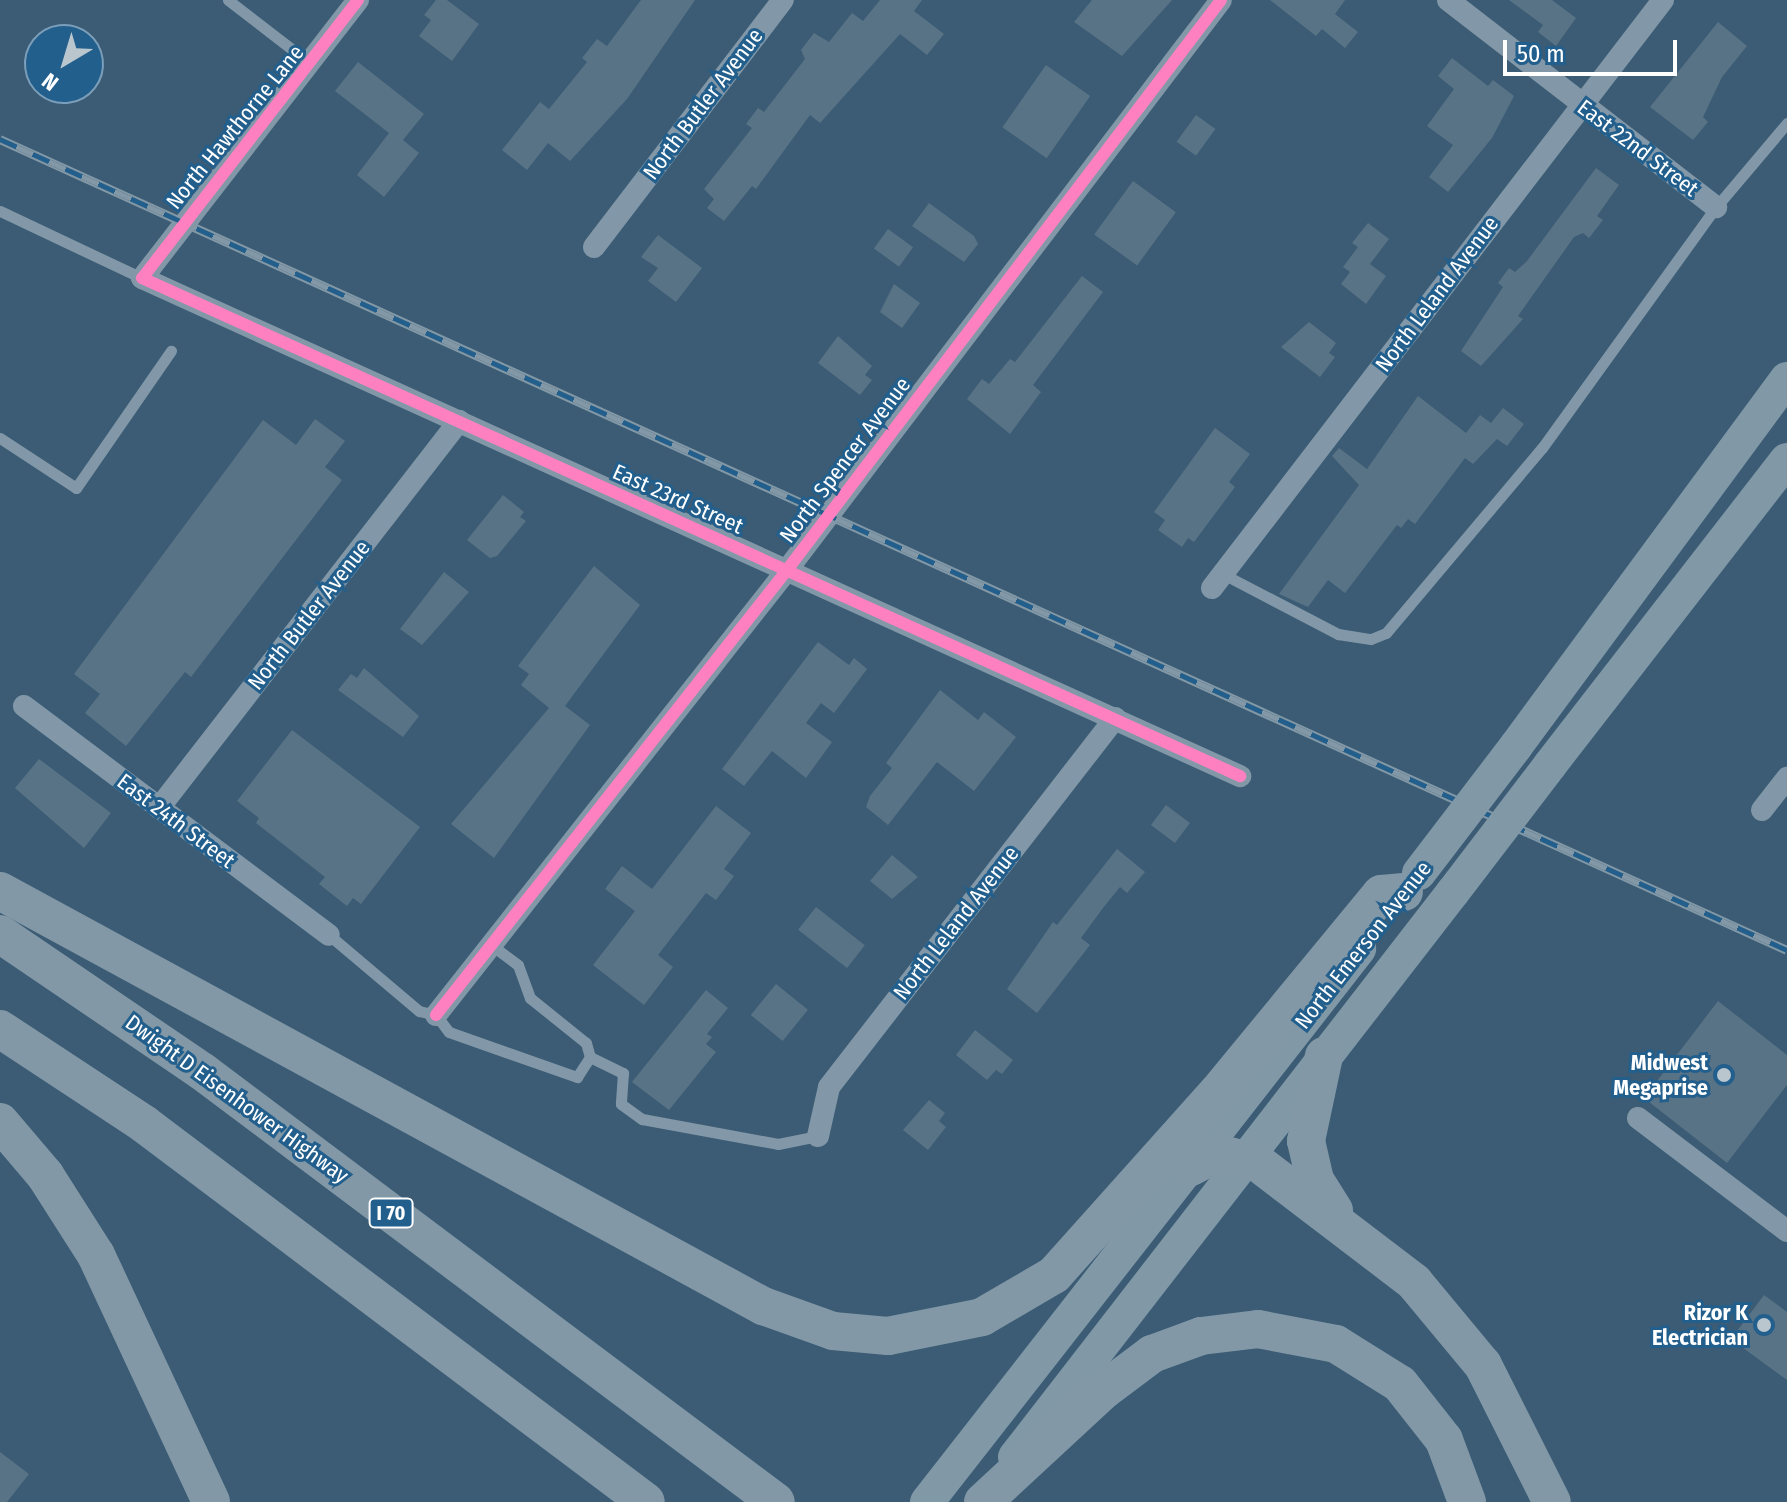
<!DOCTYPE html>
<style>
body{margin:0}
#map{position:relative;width:1787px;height:1502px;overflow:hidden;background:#3b5c74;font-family:"Fira Sans Condensed",sans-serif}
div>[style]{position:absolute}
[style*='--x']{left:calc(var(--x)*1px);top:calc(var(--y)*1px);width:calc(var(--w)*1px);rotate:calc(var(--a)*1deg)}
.building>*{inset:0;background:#597386;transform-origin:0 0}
.service>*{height:11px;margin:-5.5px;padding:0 5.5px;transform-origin:5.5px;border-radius:5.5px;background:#8298a8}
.minor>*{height:22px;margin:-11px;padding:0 11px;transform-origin:11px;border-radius:11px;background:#8298a8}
.primary>*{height:34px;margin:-17px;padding:0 17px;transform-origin:17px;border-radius:17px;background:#8198a7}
.motorway>*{height:38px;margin:-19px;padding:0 19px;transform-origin:19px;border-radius:19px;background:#8298a7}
.rail>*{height:9px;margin-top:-4.5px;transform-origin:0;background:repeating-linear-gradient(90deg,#235f8c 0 18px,#8298a7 0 36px);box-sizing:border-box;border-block:2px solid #8298a7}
.primary-bridge>*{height:34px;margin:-17px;padding:0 17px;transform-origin:17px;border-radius:17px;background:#8198a7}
.cycleway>*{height:12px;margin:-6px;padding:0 6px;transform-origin:6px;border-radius:6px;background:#ff80c0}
.dots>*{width:22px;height:22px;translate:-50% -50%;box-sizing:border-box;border:4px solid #235f8c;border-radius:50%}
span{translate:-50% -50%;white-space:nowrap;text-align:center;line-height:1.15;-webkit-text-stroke:6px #235f8c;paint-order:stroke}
.shield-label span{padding:2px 6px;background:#235f8c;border:2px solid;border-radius:6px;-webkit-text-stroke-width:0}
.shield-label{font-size:20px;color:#fff;font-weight:700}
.street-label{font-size:22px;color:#fff}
.poi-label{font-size:22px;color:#fff;font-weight:700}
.right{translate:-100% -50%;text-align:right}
.north{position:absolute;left:24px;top:24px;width:80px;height:80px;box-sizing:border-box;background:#235f8c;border:2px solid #7b9fba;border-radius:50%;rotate:218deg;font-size:22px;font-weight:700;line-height:32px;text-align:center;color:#fff}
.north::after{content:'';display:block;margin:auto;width:28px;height:36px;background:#bac6ce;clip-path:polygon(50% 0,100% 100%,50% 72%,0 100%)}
.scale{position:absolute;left:1503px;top:40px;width:174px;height:36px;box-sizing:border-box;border:4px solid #fff;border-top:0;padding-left:10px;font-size:24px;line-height:28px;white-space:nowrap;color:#fff;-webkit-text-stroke:6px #235f8c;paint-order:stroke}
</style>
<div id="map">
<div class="building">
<i style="clip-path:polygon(436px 0,447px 0,479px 24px,452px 61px,419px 36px,431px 20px,424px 15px)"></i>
<i style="clip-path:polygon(641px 0,695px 0,627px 99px,570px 161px,548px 143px,527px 170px,502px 150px,540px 102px,549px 109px,587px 62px,582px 58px,597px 39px,607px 46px)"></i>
<i style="clip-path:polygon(880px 0,922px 0,914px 11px,944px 34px,927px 55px,900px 34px,820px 123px,810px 115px,756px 189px,752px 186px,724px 221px,707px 208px,714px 199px,704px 189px,752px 128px,746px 124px,758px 108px,764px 112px,805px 59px,801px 50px,814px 33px,829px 42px,852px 13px,863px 21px)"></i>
<i style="clip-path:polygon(1092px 0,1172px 0,1122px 56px,1074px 22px)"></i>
<i style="clip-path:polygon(1270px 0,1345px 0,1335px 14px,1358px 32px,1345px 48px,1322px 29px,1316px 36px)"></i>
<i style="clip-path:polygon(1509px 0,1552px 0,1576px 18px,1556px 46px,1538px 32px,1543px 25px)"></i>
<i style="clip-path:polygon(1718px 22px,1747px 46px,1722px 77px,1703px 117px,1708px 122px,1693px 140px,1650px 107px)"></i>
<i style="clip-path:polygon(1452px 58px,1488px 86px,1493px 80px,1514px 96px,1492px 138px,1448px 192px,1429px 177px,1453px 145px,1427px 126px,1454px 89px,1438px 76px)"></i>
<i style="clip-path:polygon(358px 62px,424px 114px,403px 140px,419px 153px,384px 197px,357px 175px,389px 133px,335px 91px)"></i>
<i style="left:1046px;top:65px;width:54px;height:76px;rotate:35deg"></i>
<i style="left:1196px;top:115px;width:24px;height:33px;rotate:36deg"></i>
<i style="clip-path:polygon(1596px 168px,1619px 185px,1597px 216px,1603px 220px,1589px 238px,1583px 233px,1574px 237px,1518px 316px,1523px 319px,1481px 366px,1461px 351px,1503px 287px,1498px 283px,1509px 268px,1515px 272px,1527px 261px)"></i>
<i style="left:1133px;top:181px;width:53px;height:66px;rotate:36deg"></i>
<i style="clip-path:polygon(929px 203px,974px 236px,978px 244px,964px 262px,912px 226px)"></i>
<i style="clip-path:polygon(1368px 223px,1389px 239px,1370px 264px,1386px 276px,1366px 304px,1341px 284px,1350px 272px,1343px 267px,1358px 247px,1352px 243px)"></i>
<i style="left:888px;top:229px;width:31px;height:24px;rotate:36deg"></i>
<i style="clip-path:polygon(658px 235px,702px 268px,676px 302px,648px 281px,658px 268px,641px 257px)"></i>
<i style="clip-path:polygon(1082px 276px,1103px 292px,1033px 385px,1041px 392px,1010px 434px,967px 399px,982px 379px,989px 384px,1010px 359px,1015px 362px)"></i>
<i style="clip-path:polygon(894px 284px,920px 303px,902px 328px,880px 312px)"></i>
<i style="clip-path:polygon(1309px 322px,1336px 343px,1329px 353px,1335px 357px,1320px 377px,1281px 347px)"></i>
<i style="clip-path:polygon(838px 336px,872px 366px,865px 375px,872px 380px,860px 395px,818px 363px)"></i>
<i style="clip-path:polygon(1418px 396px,1466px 433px,1480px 415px,1491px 423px,1503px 408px,1524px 424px,1507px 446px,1497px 439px,1473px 464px,1465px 458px,1415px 524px,1408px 519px,1401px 528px,1397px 525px,1345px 593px,1328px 580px,1308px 607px,1279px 594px,1359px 485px,1332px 456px,1339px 448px,1367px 469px)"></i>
<i style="clip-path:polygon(315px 419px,345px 441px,325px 467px,342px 480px,191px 677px,185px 672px,126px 746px,85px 713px,100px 694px,74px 674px,263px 420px,296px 445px)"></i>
<i style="clip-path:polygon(1215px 428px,1250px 454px,1229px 482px,1235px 487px,1194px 542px,1188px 538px,1182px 547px,1158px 530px,1165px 520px,1154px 512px)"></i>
<i style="clip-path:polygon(503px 495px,524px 512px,520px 517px,526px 521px,497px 556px,490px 558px,467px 540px)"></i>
<i style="clip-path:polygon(594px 566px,640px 605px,565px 706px,590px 725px,494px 858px,451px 824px,549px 708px,521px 685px,529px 674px,518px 666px)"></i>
<i style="clip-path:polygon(444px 572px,469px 592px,422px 645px,400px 629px)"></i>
<i style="clip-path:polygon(818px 642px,849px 665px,854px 658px,867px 669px,834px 713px,821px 703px,806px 723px,832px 742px,806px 778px,772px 751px,744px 786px,722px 769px)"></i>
<i style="clip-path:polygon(364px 668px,419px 716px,403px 737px,338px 690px,351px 674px,357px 678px)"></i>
<i style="clip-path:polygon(940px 690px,978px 720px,984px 712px,1016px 737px,974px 791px,937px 762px,888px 825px,866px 807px,870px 796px,892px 768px,886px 763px)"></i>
<i style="clip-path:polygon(292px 730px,420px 827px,361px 904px,353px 898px,347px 906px,319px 884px,325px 877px,256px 823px,259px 818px,237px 801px)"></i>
<i style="clip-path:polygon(39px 759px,111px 813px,84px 848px,15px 788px)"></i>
<i style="left:1166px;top:805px;width:30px;height:25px;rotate:37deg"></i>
<i style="clip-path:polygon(716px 806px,751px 833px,724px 869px,734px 876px,716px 900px,706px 893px,658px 955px,673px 967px,644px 1005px,593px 965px,635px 911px,605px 889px,622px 866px,652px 889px)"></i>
<i style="clip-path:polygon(1117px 849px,1145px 872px,1127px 893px,1120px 887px,1103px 908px,1081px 938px,1090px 945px,1037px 1013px,1007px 989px,1053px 922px,1057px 925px)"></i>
<i style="clip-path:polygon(892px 855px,918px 877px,892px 899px,870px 881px)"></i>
<i style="left:816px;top:907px;width:62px;height:29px;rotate:38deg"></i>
<i style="left:776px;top:984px;width:41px;height:40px;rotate:39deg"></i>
<i style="clip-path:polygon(706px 990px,728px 1008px,707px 1034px,712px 1037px,706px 1044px,716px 1052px,669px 1110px,632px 1082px)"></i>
<i style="clip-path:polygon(1718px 1001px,1787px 1055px,1787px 1085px,1727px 1163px,1644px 1098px)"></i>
<i style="clip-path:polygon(975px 1030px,1013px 1060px,1002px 1074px,996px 1070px,987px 1080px,956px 1055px)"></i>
<i style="clip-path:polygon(929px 1100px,945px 1113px,939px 1121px,946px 1127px,928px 1150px,903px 1130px)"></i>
<i style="clip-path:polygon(1764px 1295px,1787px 1312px,1787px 1380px,1731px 1339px)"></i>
<i style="clip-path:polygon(0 1452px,29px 1474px,7px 1502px,0 1502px)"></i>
</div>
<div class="service">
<i style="--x:228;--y:0;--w:105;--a:37.6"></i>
<i style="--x:0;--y:211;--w:157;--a:25.3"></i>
<i style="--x:0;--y:438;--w:91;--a:33.3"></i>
<i style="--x:76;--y:488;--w:167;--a:-55.3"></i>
<i style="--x:1223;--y:574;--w:130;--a:27.6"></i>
<i style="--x:1338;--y:634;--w:33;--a:9"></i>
<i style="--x:1371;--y:639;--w:16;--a:-22"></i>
<i style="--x:1386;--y:633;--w:242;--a:-49.9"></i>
<i style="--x:1542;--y:448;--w:297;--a:-54.2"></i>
<i style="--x:1716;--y:207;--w:110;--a:-49.8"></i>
<i style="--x:329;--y:935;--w:118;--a:40.2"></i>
<i style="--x:419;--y:1011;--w:17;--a:13"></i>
<i style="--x:436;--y:1015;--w:21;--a:53"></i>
<i style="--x:449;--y:1032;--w:136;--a:19.4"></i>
<i style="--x:577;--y:1077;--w:24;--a:-57"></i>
<i style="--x:590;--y:1057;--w:15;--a:-106"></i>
<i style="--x:586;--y:1043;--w:72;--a:-141.2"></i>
<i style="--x:530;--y:998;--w:35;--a:-110"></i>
<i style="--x:518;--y:965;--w:34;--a:-143"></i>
<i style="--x:590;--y:1057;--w:37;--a:26"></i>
<i style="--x:623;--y:1073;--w:31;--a:94"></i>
<i style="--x:621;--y:1104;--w:26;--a:36"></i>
<i style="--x:642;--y:1119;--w:138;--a:10.4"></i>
<i style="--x:778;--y:1144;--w:41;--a:-11.3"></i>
</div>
<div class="minor">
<i style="--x:358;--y:0;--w:352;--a:127.8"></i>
<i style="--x:142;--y:278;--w:1206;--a:24.4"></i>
<i style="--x:1448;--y:0;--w:339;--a:37.7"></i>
<i style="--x:594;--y:247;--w:311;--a:-52.6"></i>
<i style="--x:1212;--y:588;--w:741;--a:-52.51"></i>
<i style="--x:24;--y:706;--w:381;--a:36.9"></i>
<i style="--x:159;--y:808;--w:490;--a:-52.2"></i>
<i style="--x:1762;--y:810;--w:41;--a:-52"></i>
<i style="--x:436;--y:1015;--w:567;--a:-51.73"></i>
<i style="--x:787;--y:570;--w:716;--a:-52.71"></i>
<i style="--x:1638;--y:1118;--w:187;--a:37.2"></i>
<i style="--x:818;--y:1136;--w:50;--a:-77.3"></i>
<i style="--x:829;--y:1087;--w:467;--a:-52.2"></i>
</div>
<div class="primary">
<i style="--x:1516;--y:746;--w:456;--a:-53.6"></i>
<i style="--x:1550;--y:765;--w:386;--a:-52.2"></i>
<i style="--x:1015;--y:1457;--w:715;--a:-52.22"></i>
<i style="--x:927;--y:1502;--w:702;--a:-52"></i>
</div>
<div class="motorway">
<i style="--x:0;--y:891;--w:869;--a:28.54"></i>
<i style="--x:763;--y:1306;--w:74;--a:19.7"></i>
<i style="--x:833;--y:1331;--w:55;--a:5.2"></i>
<i style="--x:888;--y:1336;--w:96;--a:-11.4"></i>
<i style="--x:982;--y:1317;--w:83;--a:-30.3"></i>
<i style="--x:1054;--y:1275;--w:244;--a:-48.2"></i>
<i style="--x:1217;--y:1093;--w:258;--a:-50.5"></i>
<i style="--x:1381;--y:894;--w:23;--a:-5"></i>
<i style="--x:0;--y:934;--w:245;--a:34.2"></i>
<i style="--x:203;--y:1072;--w:716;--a:36.89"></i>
<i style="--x:0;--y:1029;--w:173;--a:33.4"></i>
<i style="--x:144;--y:1124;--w:628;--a:36.98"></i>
<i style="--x:1324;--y:1056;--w:87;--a:102"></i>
<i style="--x:1306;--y:1141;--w:40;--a:77"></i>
<i style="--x:1315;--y:1180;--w:36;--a:58"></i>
<i style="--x:0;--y:1122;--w:70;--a:49.7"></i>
<i style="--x:45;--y:1175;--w:95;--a:57.5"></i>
<i style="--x:96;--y:1255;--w:272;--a:65"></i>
<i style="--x:1191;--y:1167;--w:30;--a:-28"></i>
<i style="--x:1217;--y:1153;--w:42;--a:13.7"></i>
<i style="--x:1258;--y:1163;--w:196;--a:37.3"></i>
<i style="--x:1414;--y:1282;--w:108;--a:50.3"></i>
<i style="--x:1483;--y:1365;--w:153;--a:63.3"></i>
<i style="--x:983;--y:1502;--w:165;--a:-42.8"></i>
<i style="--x:1104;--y:1390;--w:60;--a:-36.9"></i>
<i style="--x:1152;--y:1354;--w:52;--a:-20.2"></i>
<i style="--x:1201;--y:1336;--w:57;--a:-7"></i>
<i style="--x:1258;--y:1329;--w:79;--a:10.9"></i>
<i style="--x:1336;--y:1344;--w:75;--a:32"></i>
<i style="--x:1400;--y:1384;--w:71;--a:51.8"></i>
<i style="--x:1444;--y:1440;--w:66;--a:69.6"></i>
</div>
<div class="rail">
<i style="--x:0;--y:139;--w:1962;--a:24.41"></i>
</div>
<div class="primary-bridge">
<i style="--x:1419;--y:873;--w:160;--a:-52.6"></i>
<i style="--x:1453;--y:892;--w:160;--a:-52.6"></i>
</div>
<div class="cycleway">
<i style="--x:358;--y:0;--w:352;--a:127.8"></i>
<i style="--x:142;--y:278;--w:1206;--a:24.4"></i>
<i style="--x:436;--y:1015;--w:567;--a:-51.73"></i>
<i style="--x:787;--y:570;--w:716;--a:-52.71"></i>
</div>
<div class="dots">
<i style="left:1724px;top:1075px;background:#bac6ce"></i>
<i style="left:1764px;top:1325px;background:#bac6ce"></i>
</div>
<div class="shield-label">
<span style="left:391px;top:1213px">I 70</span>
</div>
<div class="street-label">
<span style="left:703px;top:104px;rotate:-53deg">North Butler Avenue</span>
<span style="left:235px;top:127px;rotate:-51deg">North Hawthorne Lane</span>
<span style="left:1638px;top:148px;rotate:37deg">East 22nd Street</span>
<span style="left:1437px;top:294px;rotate:-53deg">North Leland Avenue</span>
<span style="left:845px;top:460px;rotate:-53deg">North Spencer Avenue</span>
<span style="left:678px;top:499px;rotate:24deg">East 23rd Street</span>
<span style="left:309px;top:615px;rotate:-52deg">North Butler Avenue</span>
<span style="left:176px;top:821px;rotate:37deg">East 24th Street</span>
<span style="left:956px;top:923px;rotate:-52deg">North Leland Avenue</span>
<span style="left:1363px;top:945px;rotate:-52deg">North Emerson Avenue</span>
<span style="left:237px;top:1099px;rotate:36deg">Dwight D Eisenhower Highway</span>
</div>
<div class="poi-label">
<span class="right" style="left:1708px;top:1075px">Midwest<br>Megaprise</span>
<span class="right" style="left:1748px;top:1325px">Rizor K<br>Electrician</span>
</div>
<div class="north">N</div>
<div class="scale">50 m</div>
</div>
